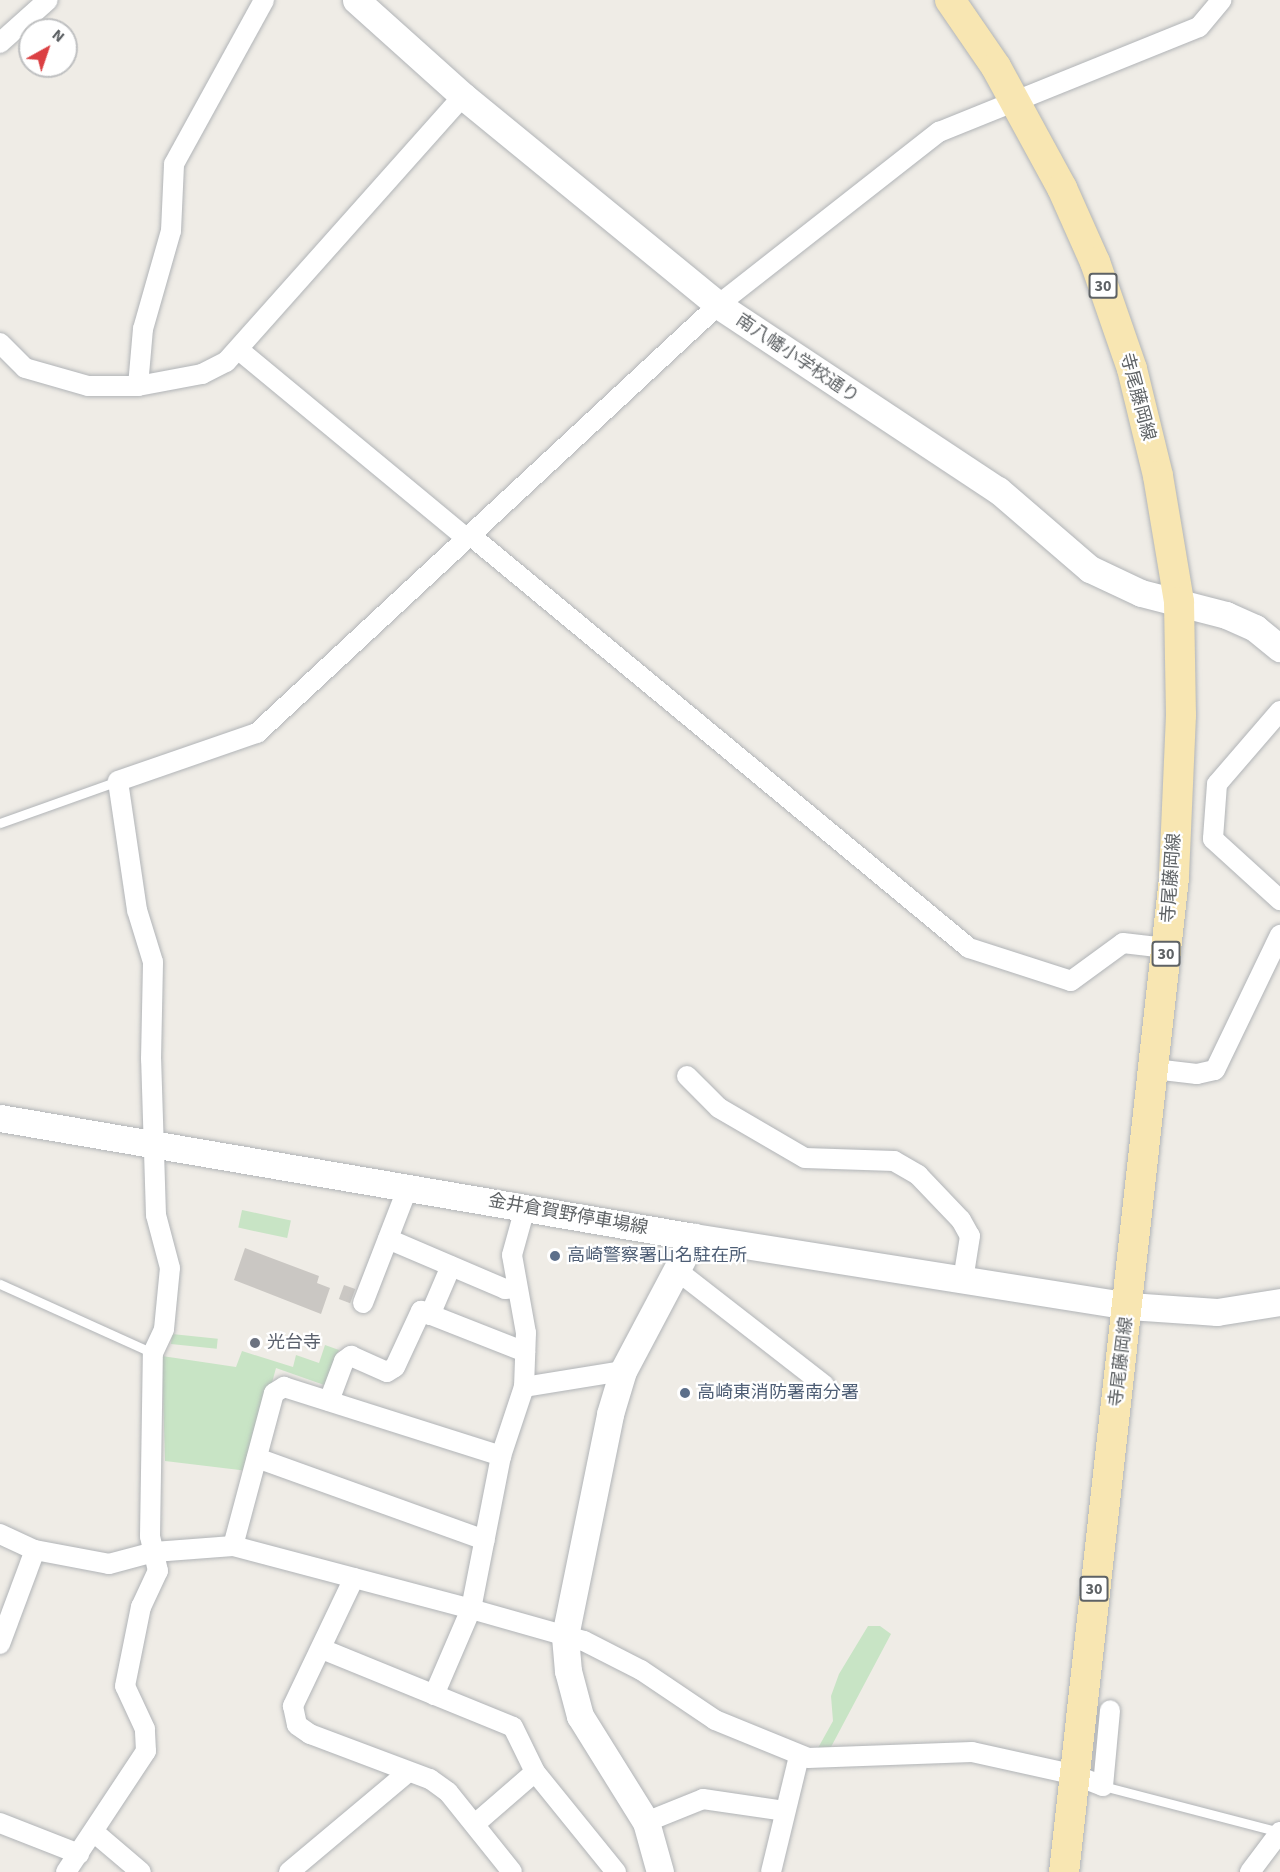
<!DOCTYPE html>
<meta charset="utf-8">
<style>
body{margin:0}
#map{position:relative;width:1280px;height:1872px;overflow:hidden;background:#efece6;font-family:"Source Sans 3","Noto Sans JP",sans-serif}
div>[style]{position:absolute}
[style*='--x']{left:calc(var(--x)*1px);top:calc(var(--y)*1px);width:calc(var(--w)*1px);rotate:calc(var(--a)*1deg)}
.green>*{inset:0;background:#c8e4c5;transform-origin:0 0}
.building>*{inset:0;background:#cac7c3;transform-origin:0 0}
.roads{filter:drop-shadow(0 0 2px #b1b4b7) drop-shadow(0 0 2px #b1b4b7)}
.lane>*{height:9px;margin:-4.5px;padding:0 4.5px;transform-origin:4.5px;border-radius:4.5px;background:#fff}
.street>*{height:20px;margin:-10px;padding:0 10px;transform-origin:10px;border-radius:10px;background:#fff}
.secondary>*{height:27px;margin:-13.5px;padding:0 13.5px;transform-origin:13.5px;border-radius:13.5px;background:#fff}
.primary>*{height:30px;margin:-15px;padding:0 15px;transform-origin:15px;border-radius:15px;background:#f8e6b2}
.dots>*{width:16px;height:16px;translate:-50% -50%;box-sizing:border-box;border:3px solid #fff;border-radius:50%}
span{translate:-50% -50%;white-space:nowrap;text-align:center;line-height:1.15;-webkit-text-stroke:4.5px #fff;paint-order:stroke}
.shield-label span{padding:2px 4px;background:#fff;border:2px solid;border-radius:4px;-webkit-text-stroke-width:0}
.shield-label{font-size:16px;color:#5e6265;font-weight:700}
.street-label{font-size:18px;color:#5e6265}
.service-label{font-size:18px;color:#4e5e75}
.left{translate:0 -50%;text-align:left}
.worship-label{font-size:18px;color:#5b616d}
.north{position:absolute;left:18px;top:18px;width:60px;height:60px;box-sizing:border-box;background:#fff;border:2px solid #bfc0c1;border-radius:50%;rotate:40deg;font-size:16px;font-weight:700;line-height:24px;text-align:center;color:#5e6265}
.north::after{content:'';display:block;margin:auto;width:21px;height:27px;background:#db4043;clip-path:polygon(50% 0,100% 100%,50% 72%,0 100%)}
</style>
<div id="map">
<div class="green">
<i style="left:242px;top:1210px;width:50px;height:18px;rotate:12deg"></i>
<i style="left:172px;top:1334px;width:46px;height:10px;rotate:6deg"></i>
<i style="clip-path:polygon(325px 1345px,339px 1350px,327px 1386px,276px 1368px,248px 1471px,165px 1461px,162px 1356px,236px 1367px,242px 1351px,293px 1367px,296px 1355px,319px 1363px)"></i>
<i style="clip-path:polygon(868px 1626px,880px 1626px,891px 1634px,831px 1747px,818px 1748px,833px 1721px,831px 1696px,839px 1674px)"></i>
</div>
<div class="building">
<i style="clip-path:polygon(245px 1248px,319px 1276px,317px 1283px,330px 1288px,321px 1314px,234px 1280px)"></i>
<i style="left:344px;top:1285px;width:12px;height:15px;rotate:20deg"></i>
</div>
<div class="roads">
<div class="lane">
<i style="--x:0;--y:823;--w:125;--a:-19.6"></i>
<i style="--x:0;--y:1284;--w:168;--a:24.3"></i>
<i style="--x:1103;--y:1786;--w:183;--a:14.6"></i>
</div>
<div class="street">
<i style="--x:0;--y:43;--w:64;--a:-41.9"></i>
<i style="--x:0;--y:343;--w:35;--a:45"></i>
<i style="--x:25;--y:368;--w:66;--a:15.9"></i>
<i style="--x:88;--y:386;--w:50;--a:0"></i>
<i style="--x:138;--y:386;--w:65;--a:-10.6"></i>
<i style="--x:202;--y:374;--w:27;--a:-27"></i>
<i style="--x:226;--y:362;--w:356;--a:-48.3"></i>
<i style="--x:239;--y:350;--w:295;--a:39.6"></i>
<i style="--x:138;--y:386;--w:57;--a:-85"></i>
<i style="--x:143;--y:329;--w:102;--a:-74.1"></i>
<i style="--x:171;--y:231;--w:67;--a:-87.4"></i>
<i style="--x:174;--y:164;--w:187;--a:-61.2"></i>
<i style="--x:470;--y:535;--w:648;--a:39.61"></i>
<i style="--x:969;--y:948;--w:107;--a:17.9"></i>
<i style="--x:1071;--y:981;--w:64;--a:-36.2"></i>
<i style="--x:1123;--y:943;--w:43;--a:6.6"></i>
<i style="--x:1280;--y:711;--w:96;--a:130.8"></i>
<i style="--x:1217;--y:784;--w:55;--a:94.2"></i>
<i style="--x:1213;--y:839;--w:91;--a:42.3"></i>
<i style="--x:1154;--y:1069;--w:43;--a:6.6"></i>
<i style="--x:1197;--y:1074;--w:18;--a:-13"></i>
<i style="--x:1215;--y:1070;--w:150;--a:-64.3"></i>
<i style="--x:687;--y:1076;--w:45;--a:45"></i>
<i style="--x:719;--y:1108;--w:99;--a:30.2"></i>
<i style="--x:805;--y:1158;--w:89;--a:1.9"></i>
<i style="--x:894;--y:1161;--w:28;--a:30"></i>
<i style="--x:918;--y:1175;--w:62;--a:46.3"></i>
<i style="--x:961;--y:1220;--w:18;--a:61"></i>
<i style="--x:970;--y:1236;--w:45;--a:99"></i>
<i style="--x:388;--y:1239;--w:127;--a:23.1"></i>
<i style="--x:505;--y:1289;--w:10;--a:-6"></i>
<i style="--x:679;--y:1272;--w:184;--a:37.9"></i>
<i style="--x:363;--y:1303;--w:124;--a:-68.8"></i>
<i style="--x:430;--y:1315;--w:53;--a:-66.8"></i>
<i style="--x:524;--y:1387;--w:100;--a:-9.2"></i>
<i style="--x:329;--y:1401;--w:43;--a:-69.4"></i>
<i style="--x:344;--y:1361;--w:9;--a:-36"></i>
<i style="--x:351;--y:1356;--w:39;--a:24"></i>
<i style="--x:387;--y:1372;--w:9;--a:-32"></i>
<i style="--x:395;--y:1367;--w:62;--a:-65.1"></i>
<i style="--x:421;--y:1311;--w:112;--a:21.5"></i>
<i style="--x:257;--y:1458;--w:242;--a:19.8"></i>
<i style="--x:0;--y:1534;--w:38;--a:25"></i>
<i style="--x:35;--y:1550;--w:75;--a:10.7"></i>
<i style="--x:109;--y:1564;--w:47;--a:-14.9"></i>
<i style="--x:154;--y:1552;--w:79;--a:-4.3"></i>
<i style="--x:233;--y:1546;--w:246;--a:14.8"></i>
<i style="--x:471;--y:1609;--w:117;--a:15.8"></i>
<i style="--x:584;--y:1641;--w:64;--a:27"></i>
<i style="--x:641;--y:1670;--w:89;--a:34"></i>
<i style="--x:715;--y:1720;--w:100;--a:22.2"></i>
<i style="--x:808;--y:1758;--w:164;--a:-2.1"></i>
<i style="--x:972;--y:1752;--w:102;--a:12.4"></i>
<i style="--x:1072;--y:1774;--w:33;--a:21"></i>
<i style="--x:1103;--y:1786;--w:76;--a:-84.7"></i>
<i style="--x:233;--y:1546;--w:158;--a:-75"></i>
<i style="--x:274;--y:1393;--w:12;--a:-31"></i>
<i style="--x:284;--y:1387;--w:228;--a:17.6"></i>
<i style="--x:354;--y:1578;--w:142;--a:115.5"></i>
<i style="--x:293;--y:1706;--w:19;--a:78"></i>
<i style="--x:297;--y:1725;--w:16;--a:35"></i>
<i style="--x:310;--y:1734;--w:128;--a:20.6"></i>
<i style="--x:430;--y:1779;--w:22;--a:36"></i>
<i style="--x:448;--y:1792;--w:102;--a:51.3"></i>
<i style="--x:0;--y:1644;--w:100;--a:-69.6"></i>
<i style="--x:322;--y:1649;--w:206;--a:22.2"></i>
<i style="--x:513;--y:1727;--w:50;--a:63.9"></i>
<i style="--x:535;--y:1772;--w:129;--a:51"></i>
<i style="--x:434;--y:1695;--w:94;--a:-66.7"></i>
<i style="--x:471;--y:1609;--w:156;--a:-78.9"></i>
<i style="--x:501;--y:1456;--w:73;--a:-71.6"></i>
<i style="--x:524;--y:1387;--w:54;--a:-87.9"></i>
<i style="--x:526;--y:1333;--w:79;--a:-100.2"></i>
<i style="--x:512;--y:1255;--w:49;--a:-74.5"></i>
<i style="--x:646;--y:1822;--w:61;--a:-22"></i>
<i style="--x:703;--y:1799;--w:82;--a:8.4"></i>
<i style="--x:0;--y:1823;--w:85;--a:21.4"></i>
<i style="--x:475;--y:1824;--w:79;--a:-40.9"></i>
<i style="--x:95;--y:1833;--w:60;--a:40.3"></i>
<i style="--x:66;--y:1872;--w:145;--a:-56.5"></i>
<i style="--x:146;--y:1751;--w:22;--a:-93"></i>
<i style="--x:145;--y:1729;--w:47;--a:-114.9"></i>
<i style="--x:125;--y:1686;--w:81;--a:-78.6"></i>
<i style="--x:141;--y:1607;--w:40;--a:-65"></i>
<i style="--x:158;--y:1571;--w:36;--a:-103"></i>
<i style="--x:150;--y:1536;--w:183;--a:-89.1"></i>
<i style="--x:153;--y:1353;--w:26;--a:-65"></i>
<i style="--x:164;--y:1329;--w:61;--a:-84.4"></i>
<i style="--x:170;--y:1268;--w:55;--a:-104.8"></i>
<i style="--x:156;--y:1215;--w:156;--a:-91.8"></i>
<i style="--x:151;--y:1059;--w:97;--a:-88.8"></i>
<i style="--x:153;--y:962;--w:54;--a:-107.1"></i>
<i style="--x:137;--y:910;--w:130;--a:-98.4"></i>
<i style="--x:118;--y:781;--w:147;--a:-19.1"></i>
<i style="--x:257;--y:733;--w:629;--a:-42.87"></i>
<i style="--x:718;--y:305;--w:281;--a:-38.1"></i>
<i style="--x:939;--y:132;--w:280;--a:-22"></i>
<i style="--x:1199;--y:27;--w:35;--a:-50"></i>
<i style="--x:289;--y:1872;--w:155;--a:-40"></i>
<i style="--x:771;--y:1872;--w:119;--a:-76.4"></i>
<i style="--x:1250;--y:1872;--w:50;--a:-53.1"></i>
</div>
<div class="secondary">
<i style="--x:356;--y:0;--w:144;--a:41.9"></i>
<i style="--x:463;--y:96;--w:330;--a:39.3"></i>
<i style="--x:718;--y:305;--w:336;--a:33.5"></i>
<i style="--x:998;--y:490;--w:121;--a:40.7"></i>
<i style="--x:1090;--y:569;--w:56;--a:25.2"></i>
<i style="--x:1141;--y:593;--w:88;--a:14.5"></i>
<i style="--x:1226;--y:615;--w:32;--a:24"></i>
<i style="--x:1255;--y:628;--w:32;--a:39"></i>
<i style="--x:0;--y:1118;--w:704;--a:9.73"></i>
<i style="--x:694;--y:1237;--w:440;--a:9"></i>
<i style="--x:1129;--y:1306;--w:88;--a:3.9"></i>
<i style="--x:1217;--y:1312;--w:64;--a:-9"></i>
<i style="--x:660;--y:1872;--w:52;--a:-105.6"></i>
<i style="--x:646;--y:1822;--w:125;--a:-121.9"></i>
<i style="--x:580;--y:1716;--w:47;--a:-104.9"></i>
<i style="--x:568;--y:1671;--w:35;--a:-95"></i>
<i style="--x:565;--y:1636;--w:227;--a:-78.5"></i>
<i style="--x:610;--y:1414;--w:45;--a:-73.2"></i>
<i style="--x:623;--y:1371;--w:152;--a:-62.1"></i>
</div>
<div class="primary">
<i style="--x:950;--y:0;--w:81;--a:55.5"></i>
<i style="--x:996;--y:67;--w:138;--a:61.4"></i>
<i style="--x:1062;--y:188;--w:81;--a:66"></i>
<i style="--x:1095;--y:262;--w:113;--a:70.9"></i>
<i style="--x:1132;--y:369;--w:110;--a:76.3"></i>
<i style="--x:1158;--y:476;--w:128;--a:80.5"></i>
<i style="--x:1179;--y:602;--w:113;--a:89"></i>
<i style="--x:1181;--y:715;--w:163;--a:92.5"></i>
<i style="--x:1174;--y:878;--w:1000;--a:96.31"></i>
</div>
</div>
<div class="dots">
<i style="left:555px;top:1256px;background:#5c6f8a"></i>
<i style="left:255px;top:1343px;background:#6b7280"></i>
<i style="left:685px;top:1393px;background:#5c6f8a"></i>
</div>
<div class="shield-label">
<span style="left:1103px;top:286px">30</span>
<span style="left:1166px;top:954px">30</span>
<span style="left:1094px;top:1589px">30</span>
</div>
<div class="street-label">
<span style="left:797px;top:359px;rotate:34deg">南八幡小学校通り</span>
<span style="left:1137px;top:397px;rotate:75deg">寺尾藤岡線</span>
<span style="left:1172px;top:878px;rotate:-86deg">寺尾藤岡線</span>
<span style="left:568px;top:1215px;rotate:10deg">金井倉賀野停車場線</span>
<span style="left:1122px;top:1362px;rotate:-83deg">寺尾藤岡線</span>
</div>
<div class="service-label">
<span class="left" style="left:567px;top:1256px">高崎警察署山名駐在所</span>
<span class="left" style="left:697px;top:1393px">高崎東消防署南分署</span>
</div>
<div class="worship-label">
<span class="left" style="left:267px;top:1343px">光台寺</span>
</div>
<div class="north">N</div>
</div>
